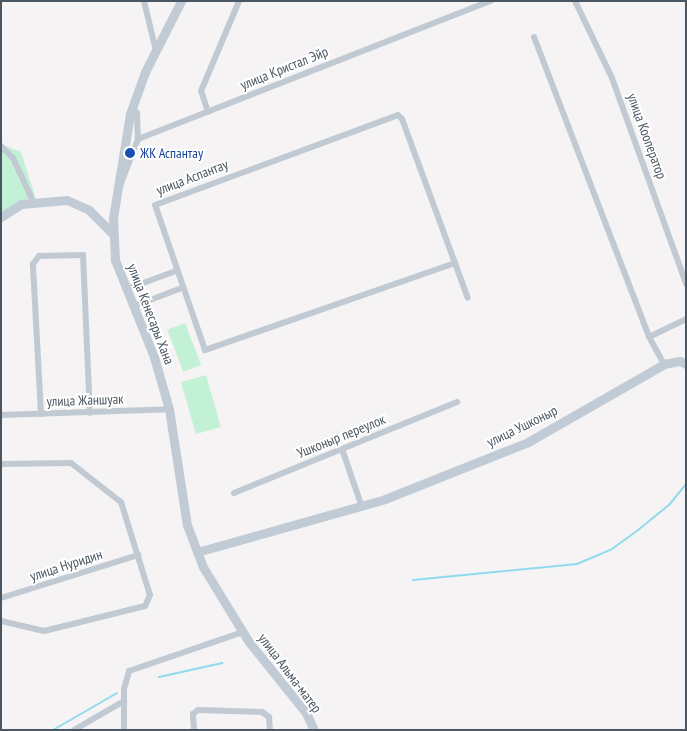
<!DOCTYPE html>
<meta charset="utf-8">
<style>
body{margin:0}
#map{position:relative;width:687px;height:731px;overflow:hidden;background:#f5f3f3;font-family:"PT Sans Narrow",sans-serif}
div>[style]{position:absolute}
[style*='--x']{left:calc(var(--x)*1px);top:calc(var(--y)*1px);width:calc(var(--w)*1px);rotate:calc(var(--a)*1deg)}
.green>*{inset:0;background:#c3f1d5;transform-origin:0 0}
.stream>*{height:2px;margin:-1px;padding:0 1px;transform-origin:1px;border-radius:1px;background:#90daee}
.street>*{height:6px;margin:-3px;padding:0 3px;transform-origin:3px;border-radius:3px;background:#c1cad2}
.secondary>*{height:9px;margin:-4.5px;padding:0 4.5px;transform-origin:4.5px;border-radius:4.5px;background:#c1cbd6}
.dots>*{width:14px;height:14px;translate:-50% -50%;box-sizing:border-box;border:2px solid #fff;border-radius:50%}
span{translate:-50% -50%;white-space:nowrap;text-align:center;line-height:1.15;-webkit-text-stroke:4px #fff;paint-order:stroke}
.street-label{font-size:14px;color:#4a5661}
.transit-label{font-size:14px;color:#164399}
.left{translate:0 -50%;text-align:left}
.frame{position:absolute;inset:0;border:2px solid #4a5661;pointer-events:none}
</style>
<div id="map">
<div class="green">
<i style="clip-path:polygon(1px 144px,21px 152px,35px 196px,1px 212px)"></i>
<i style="left:185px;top:323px;width:45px;height:19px;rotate:69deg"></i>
<i style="left:206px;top:375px;width:54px;height:26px;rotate:74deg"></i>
</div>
<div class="stream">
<i style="--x:413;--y:580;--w:165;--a:-5.6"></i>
<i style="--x:577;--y:564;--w:38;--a:-23"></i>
<i style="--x:612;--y:549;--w:32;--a:-36"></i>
<i style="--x:638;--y:530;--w:40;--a:-39"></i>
<i style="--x:669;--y:505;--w:27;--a:-51"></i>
<i style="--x:159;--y:677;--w:65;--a:-12.5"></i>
<i style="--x:53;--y:730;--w:74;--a:-30"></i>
</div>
<div class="street">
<i style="--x:144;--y:1;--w:51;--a:76.5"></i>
<i style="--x:575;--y:1;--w:85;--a:64.3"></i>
<i style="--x:612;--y:78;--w:219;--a:70.2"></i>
<i style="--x:534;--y:37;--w:321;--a:69"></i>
<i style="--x:132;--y:107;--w:8;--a:50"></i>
<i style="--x:137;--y:113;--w:26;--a:88"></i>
<i style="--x:208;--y:112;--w:22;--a:-108"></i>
<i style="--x:201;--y:91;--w:98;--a:-67.1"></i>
<i style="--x:1;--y:146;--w:17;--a:45"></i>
<i style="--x:13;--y:158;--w:47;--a:65.1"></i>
<i style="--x:120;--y:186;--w:50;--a:-69"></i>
<i style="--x:138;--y:139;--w:379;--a:-21.4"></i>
<i style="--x:455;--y:263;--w:265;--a:160.8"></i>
<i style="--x:205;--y:350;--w:153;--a:-109"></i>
<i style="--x:155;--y:205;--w:259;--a:-20.3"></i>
<i style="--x:398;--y:115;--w:6;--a:45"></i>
<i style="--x:402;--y:119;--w:153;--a:69.8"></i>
<i style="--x:455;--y:263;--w:37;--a:70"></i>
<i style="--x:127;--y:289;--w:52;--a:-20.2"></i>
<i style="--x:134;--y:306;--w:51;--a:-20.6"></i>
<i style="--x:664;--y:364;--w:31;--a:-119"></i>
<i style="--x:649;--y:337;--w:41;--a:-25.9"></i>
<i style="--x:41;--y:414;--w:150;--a:-93.1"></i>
<i style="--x:33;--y:264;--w:10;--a:-53"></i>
<i style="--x:39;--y:256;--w:44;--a:-1.3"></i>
<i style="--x:83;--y:255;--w:158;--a:87.5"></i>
<i style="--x:1;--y:415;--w:168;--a:-2"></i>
<i style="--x:342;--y:449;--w:61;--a:71"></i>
<i style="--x:1;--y:464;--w:70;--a:-0.8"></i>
<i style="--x:71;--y:463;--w:63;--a:38"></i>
<i style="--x:121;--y:502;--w:97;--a:72.7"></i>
<i style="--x:150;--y:595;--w:12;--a:114"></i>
<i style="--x:145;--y:606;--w:104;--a:166.1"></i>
<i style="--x:44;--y:631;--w:44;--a:-166.9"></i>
<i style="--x:234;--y:493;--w:241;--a:-22.2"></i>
<i style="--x:1;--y:598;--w:144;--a:-17.4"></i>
<i style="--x:74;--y:730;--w:58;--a:-30.1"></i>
<i style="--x:124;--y:730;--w:41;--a:-90"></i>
<i style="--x:124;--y:689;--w:19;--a:-74"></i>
<i style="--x:129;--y:671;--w:120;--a:-18.9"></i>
<i style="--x:194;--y:730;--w:16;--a:-94"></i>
<i style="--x:193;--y:714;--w:6;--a:-39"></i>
<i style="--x:198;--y:710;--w:64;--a:1.8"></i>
<i style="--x:262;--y:712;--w:9;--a:36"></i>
<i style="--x:269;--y:717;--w:13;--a:86"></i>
</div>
<div class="secondary">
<i style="--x:181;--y:1;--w:80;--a:116.9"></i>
<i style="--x:145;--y:72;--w:45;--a:109.7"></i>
<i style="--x:130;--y:114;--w:105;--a:99.3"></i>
<i style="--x:113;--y:218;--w:42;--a:87.3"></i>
<i style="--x:115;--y:260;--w:105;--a:68.1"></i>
<i style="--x:154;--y:357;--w:54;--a:73.9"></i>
<i style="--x:169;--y:409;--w:117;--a:81.2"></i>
<i style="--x:187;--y:525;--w:45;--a:69.1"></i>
<i style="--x:203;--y:567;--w:88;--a:58.5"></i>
<i style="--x:249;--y:642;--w:91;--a:51.2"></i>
<i style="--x:306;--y:713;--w:19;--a:65"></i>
<i style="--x:1;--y:217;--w:24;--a:-33"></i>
<i style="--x:21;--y:204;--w:46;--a:-5"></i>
<i style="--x:67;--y:200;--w:24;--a:24"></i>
<i style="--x:89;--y:210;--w:34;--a:45"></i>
<i style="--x:197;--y:552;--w:195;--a:-15.7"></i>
<i style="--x:385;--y:499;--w:154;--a:-21.7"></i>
<i style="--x:528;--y:442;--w:157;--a:-29.8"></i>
<i style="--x:664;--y:364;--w:16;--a:-11"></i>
<i style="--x:680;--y:361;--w:7;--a:27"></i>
</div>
<div class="dots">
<i style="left:130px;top:153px;background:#1a4fb4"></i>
</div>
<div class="street-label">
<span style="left:284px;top:68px;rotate:-22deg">улица Кристал Эйр</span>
<span style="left:647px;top:136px;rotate:70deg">улица Кооператор</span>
<span style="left:192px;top:177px;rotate:-21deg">улица Аспантау</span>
<span style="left:151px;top:314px;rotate:69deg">улица Кенесары Хана</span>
<span style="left:85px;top:400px;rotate:-2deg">улица Жаншуак</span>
<span style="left:522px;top:426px;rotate:-26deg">улица Ушконыр</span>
<span style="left:341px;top:436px;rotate:-22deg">Ушконыр переулок</span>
<span style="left:66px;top:565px;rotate:-18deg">улица Нуридин</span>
<span style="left:290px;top:673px;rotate:53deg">улица Альма-матер</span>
</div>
<div class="transit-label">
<span class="left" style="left:140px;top:153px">ЖК Аспантау</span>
</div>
<div class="frame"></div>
</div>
